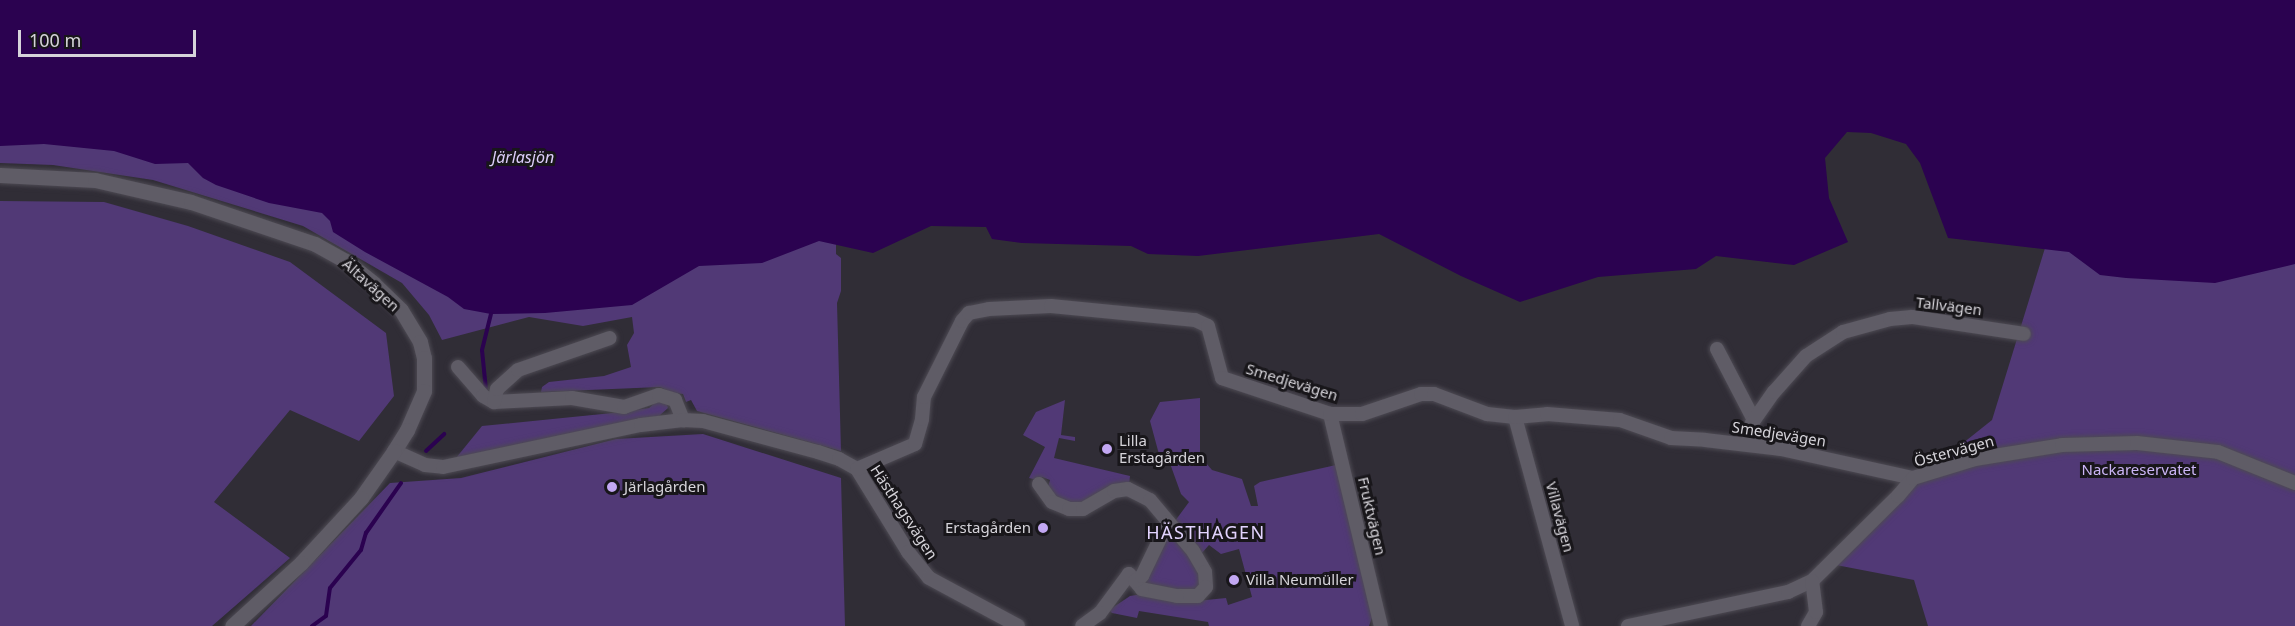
<!DOCTYPE html>
<meta charset="utf-8">
<style>
body{margin:0}
#map{position:relative;width:2295px;height:626px;overflow:hidden;background:#302d36;font-family:"Noto Sans",sans-serif}
div>[style]{position:absolute}
[style*='--x']{left:calc(var(--x)*1px);top:calc(var(--y)*1px);width:calc(var(--w)*1px);rotate:calc(var(--a)*1deg)}
.green>*{inset:0;background:#513976}
.water>*{inset:0;background:#2b0250}
.stream>*{height:4px;margin:-2px;padding:0 2px;transform-origin:2px;border-radius:2px;background:#2b0250}
.roads{filter:drop-shadow(0 0 2px #4d4a53) drop-shadow(0 0 2px #4d4a53)}
.street>*{height:14px;margin:-7px;padding:0 7px;transform-origin:7px;border-radius:7px;background:#5f5c66}
.secondary>*{height:15px;margin:-7.5px;padding:0 7.5px;transform-origin:7.5px;border-radius:7.5px;background:#5f5c66}
.dots>*{width:16px;height:16px;translate:-50% -50%;box-sizing:border-box;border:3px solid #18161a;border-radius:50%}
span{translate:-50% -50%;white-space:nowrap;text-align:center;line-height:1.15;-webkit-text-stroke:6px #18161a;paint-order:stroke}
.street-label{font-size:15px;color:#d6d4da}
.poi-label{font-size:15px;color:#d6d4da}
.left{translate:0 -50%;text-align:left}
.right{translate:-100% -50%;text-align:right}
.park-label{font-size:15px;color:#cbb5f6}
.water-label{font-size:16px;color:#ddcefa;font-style:italic}
.quarter-label{font-size:18px;color:#e3d4ff;letter-spacing:1.5px}
.scale{position:absolute;left:18px;top:30px;width:178px;height:27px;box-sizing:border-box;border:3px solid #d6d4da;border-top:0;padding-left:8px;font-size:18px;line-height:21px;white-space:nowrap;color:#d6d4da;-webkit-text-stroke:4px #18161a;paint-order:stroke}
</style>
<div id="map">
<div class="green">
<i style="clip-path:polygon(0 0,836px 243px,836px 254px,841px 258px,841px 291px,837px 303px,841px 451px,697px 411px,691px 400px,686px 402px,683px 394px,673px 393px,660px 387px,541px 392px,542px 387px,549px 382px,604px 376px,631px 367px,627px 345px,634px 333px,632px 317px,583px 326px,529px 317px,442px 340px,429px 315px,402px 283px,303px 226px,153px 180px,53px 165px,0 163px)"></i>
<i style="clip-path:polygon(2295px 0,2295px 626px,1928px 626px,1914px 580px,1836px 565px,1938px 463px,1992px 420px,2045px 248px)"></i>
<i style="clip-path:polygon(0 201px,104px 202px,188px 226px,290px 262px,386px 333px,394px 396px,359px 441px,290px 410px,214px 502px,290px 558px,212px 626px,0 626px)"></i>
<i style="clip-path:polygon(1200px 398px,1200px 456px,1212px 470px,1242px 479px,1251px 506px,1258px 506px,1254px 486px,1260px 482px,1336px 465px,1373px 615px,1369px 626px,1209px 626px,1208px 622px,1139px 611px,1137px 618px,1112px 613px,1109px 610px,1130px 596px,1142px 594px,1196px 601px,1226px 598px,1228px 605px,1252px 597px,1239px 549px,1221px 554px,1209px 545px,1202px 553px,1175px 521px,1189px 502px,1181px 494px,1168px 458px,1160px 458px,1150px 421px,1160px 402px)"></i>
<i style="clip-path:polygon(1065px 400px,1061px 435px,1075px 437px,1075px 441px,1059px 438px,1054px 458px,1130px 476px,1129px 485px,1084px 505px,1054px 500px,1048px 487px,1050px 480px,1042px 477px,1041px 481px,1029px 478px,1045px 447px,1023px 435px,1036px 412px)"></i>
<i style="clip-path:polygon(657px 401px,667px 404px,668px 408px,659px 416px,456px 458px,482px 426px,622px 412px,649px 408px)"></i>
<i style="clip-path:polygon(703px 434px,841px 478px,845px 626px,251px 626px,390px 483px,461px 478px,616px 439px)"></i>
<i style="clip-path:polygon(1169px 533px,1199px 569px,1201px 585px,1190px 594px,1144px 585px)"></i>
</div>
<div class="water">
<i style="clip-path:polygon(0 0,2295px 0,2295px 264px,2215px 283px,2126px 278px,2100px 275px,2069px 252px,1948px 238px,1920px 163px,1906px 144px,1871px 133px,1847px 132px,1825px 158px,1829px 198px,1848px 242px,1794px 265px,1716px 256px,1696px 269px,1598px 277px,1520px 302px,1461px 276px,1379px 234px,1198px 256px,1148px 254px,1131px 246px,1022px 243px,992px 239px,986px 227px,931px 226px,873px 253px,819px 241px,762px 263px,699px 266px,632px 305px,545px 313px,491px 314px,464px 309px,448px 297px,365px 252px,333px 232px,330px 221px,322px 213px,269px 203px,216px 185px,203px 178px,188px 163px,155px 164px,114px 151px,44px 144px,0 146px)"></i>
</div>
<div class="stream">
<i style="--x:486;--y:390;--w:40;--a:-95.7"></i>
<i style="--x:482;--y:350;--w:37;--a:-76"></i>
<i style="--x:426;--y:451;--w:25;--a:-43"></i>
<i style="--x:312;--y:626;--w:17;--a:-36"></i>
<i style="--x:326;--y:616;--w:28;--a:-82"></i>
<i style="--x:330;--y:588;--w:49;--a:-50.8"></i>
<i style="--x:361;--y:550;--w:18;--a:-74"></i>
<i style="--x:366;--y:533;--w:61;--a:-55"></i>
</div>
<div class="roads">
<div class="street">
<i style="--x:1717;--y:349;--w:80;--a:62.5"></i>
<i style="--x:458;--y:367;--w:38;--a:49"></i>
<i style="--x:483;--y:396;--w:13;--a:29"></i>
<i style="--x:494;--y:402;--w:78;--a:-2.9"></i>
<i style="--x:572;--y:398;--w:53;--a:9.8"></i>
<i style="--x:624;--y:407;--w:37;--a:-19"></i>
<i style="--x:659;--y:395;--w:17;--a:17"></i>
<i style="--x:675;--y:400;--w:22;--a:68"></i>
<i style="--x:494;--y:402;--w:13;--a:-77"></i>
<i style="--x:497;--y:389;--w:28;--a:-42"></i>
<i style="--x:518;--y:370;--w:97;--a:-19.2"></i>
<i style="--x:1330;--y:414;--w:218;--a:76.5"></i>
<i style="--x:1515;--y:417;--w:217;--a:74.7"></i>
<i style="--x:1748;--y:445;--w:22;--a:-80"></i>
<i style="--x:1752;--y:423;--w:38;--a:-55"></i>
<i style="--x:1774;--y:392;--w:48;--a:-48.4"></i>
<i style="--x:1806;--y:356;--w:44;--a:-33"></i>
<i style="--x:1843;--y:332;--w:49;--a:-15.5"></i>
<i style="--x:1890;--y:319;--w:22;--a:-5"></i>
<i style="--x:1912;--y:317;--w:113;--a:8.6"></i>
<i style="--x:394;--y:451;--w:34;--a:24"></i>
<i style="--x:425;--y:465;--w:18;--a:6"></i>
<i style="--x:443;--y:467;--w:202;--a:-12"></i>
<i style="--x:641;--y:425;--w:42;--a:-6.8"></i>
<i style="--x:683;--y:420;--w:20;--a:3"></i>
<i style="--x:703;--y:421;--w:119;--a:15.1"></i>
<i style="--x:818;--y:452;--w:22;--a:18"></i>
<i style="--x:839;--y:459;--w:21;--a:29"></i>
<i style="--x:857;--y:469;--w:97;--a:58.4"></i>
<i style="--x:908;--y:552;--w:33;--a:51"></i>
<i style="--x:929;--y:578;--w:101;--a:28.3"></i>
<i style="--x:857;--y:469;--w:63;--a:-23.3"></i>
<i style="--x:915;--y:444;--w:26;--a:-74"></i>
<i style="--x:922;--y:419;--w:22;--a:-85"></i>
<i style="--x:924;--y:397;--w:85;--a:-63.4"></i>
<i style="--x:962;--y:321;--w:11;--a:-49"></i>
<i style="--x:969;--y:313;--w:20;--a:-11"></i>
<i style="--x:989;--y:309;--w:62;--a:-2.8"></i>
<i style="--x:1051;--y:306;--w:145;--a:5.6"></i>
<i style="--x:1195;--y:320;--w:14;--a:25"></i>
<i style="--x:1208;--y:326;--w:54;--a:74.9"></i>
<i style="--x:1222;--y:378;--w:114;--a:18.4"></i>
<i style="--x:1330;--y:414;--w:32;--a:0"></i>
<i style="--x:1362;--y:414;--w:62;--a:-18.7"></i>
<i style="--x:1421;--y:394;--w:13;--a:0"></i>
<i style="--x:1434;--y:394;--w:57;--a:20.7"></i>
<i style="--x:1487;--y:414;--w:28;--a:6"></i>
<i style="--x:1515;--y:417;--w:32;--a:-5"></i>
<i style="--x:1547;--y:414;--w:73;--a:4.7"></i>
<i style="--x:1620;--y:420;--w:54;--a:19.4"></i>
<i style="--x:1671;--y:438;--w:34;--a:3"></i>
<i style="--x:1705;--y:440;--w:77;--a:6.8"></i>
<i style="--x:1781;--y:449;--w:135;--a:12.4"></i>
<i style="--x:1039;--y:484;--w:22;--a:54"></i>
<i style="--x:1052;--y:502;--w:18;--a:22"></i>
<i style="--x:1069;--y:509;--w:14;--a:0"></i>
<i style="--x:1083;--y:509;--w:36;--a:-30"></i>
<i style="--x:1114;--y:491;--w:14;--a:-8"></i>
<i style="--x:1128;--y:489;--w:25;--a:27"></i>
<i style="--x:1150;--y:500;--w:67;--a:49.9"></i>
<i style="--x:1193;--y:551;--w:24;--a:60"></i>
<i style="--x:1205;--y:572;--w:15;--a:86"></i>
<i style="--x:1206;--y:587;--w:12;--a:132"></i>
<i style="--x:1198;--y:596;--w:21;--a:180"></i>
<i style="--x:1177;--y:596;--w:36;--a:-169"></i>
<i style="--x:1142;--y:589;--w:20;--a:-131"></i>
<i style="--x:1129;--y:574;--w:49;--a:126.6"></i>
<i style="--x:1100;--y:613;--w:22;--a:144"></i>
<i style="--x:1135;--y:581;--w:9;--a:-36"></i>
<i style="--x:1142;--y:576;--w:60;--a:-64.3"></i>
<i style="--x:1628;--y:626;--w:164;--a:-12"></i>
<i style="--x:1788;--y:592;--w:26;--a:-25"></i>
<i style="--x:1812;--y:581;--w:121;--a:-44.7"></i>
<i style="--x:1898;--y:496;--w:23;--a:-50"></i>
<i style="--x:1913;--y:478;--w:65;--a:-17"></i>
<i style="--x:1975;--y:459;--w:88;--a:-9.1"></i>
<i style="--x:2062;--y:445;--w:75;--a:-1.5"></i>
<i style="--x:2137;--y:443;--w:81;--a:6.3"></i>
<i style="--x:2218;--y:452;--w:83;--a:21.9"></i>
<i style="--x:1808;--y:626;--w:16;--a:-60"></i>
<i style="--x:1816;--y:612;--w:31;--a:-97"></i>
</div>
<div class="secondary">
<i style="--x:0;--y:175;--w:95;--a:3"></i>
<i style="--x:95;--y:180;--w:98;--a:12.9"></i>
<i style="--x:191;--y:202;--w:131;--a:18.7"></i>
<i style="--x:315;--y:244;--w:35;--a:29"></i>
<i style="--x:346;--y:261;--w:36;--a:39"></i>
<i style="--x:374;--y:284;--w:37;--a:44"></i>
<i style="--x:401;--y:310;--w:37;--a:59"></i>
<i style="--x:420;--y:342;--w:16;--a:76"></i>
<i style="--x:424;--y:358;--w:33;--a:90"></i>
<i style="--x:424;--y:391;--w:43;--a:113.6"></i>
<i style="--x:407;--y:430;--w:25;--a:122"></i>
<i style="--x:394;--y:451;--w:57;--a:125.1"></i>
<i style="--x:361;--y:498;--w:88;--a:132.7"></i>
<i style="--x:301;--y:563;--w:93;--a:137.6"></i>
</div>
</div>
<div class="dots">
<i style="left:1107px;top:449px;background:#c2a7f2"></i>
<i style="left:612px;top:487px;background:#c2a7f2"></i>
<i style="left:1043px;top:528px;background:#c2a7f2"></i>
<i style="left:1234px;top:580px;background:#c2a7f2"></i>
</div>
<div class="street-label">
<span style="left:371px;top:285px;rotate:42deg">Ältavägen</span>
<span style="left:1949px;top:306px;rotate:7deg">Tallvägen</span>
<span style="left:1292px;top:382px;rotate:17deg">Smedjevägen</span>
<span style="left:1779px;top:434px;rotate:9deg">Smedjevägen</span>
<span style="left:1954px;top:451px;rotate:-15deg">Östervägen</span>
<span style="left:904px;top:512px;rotate:57deg">Hästhagsvägen</span>
<span style="left:1372px;top:516px;rotate:77deg">Fruktvägen</span>
<span style="left:1560px;top:517px;rotate:75deg">Villavägen</span>
</div>
<div class="poi-label">
<span class="left" style="left:1119px;top:449px">Lilla<br>Erstagården</span>
<span class="left" style="left:624px;top:487px">Järlagården</span>
<span class="right" style="left:1031px;top:528px">Erstagården</span>
<span class="left" style="left:1246px;top:580px">Villa Neumüller</span>
</div>
<div class="park-label">
<span style="left:2139px;top:470px">Nackareservatet</span>
</div>
<div class="water-label">
<span style="left:523px;top:157px">Järlasjön</span>
</div>
<div class="quarter-label">
<span style="left:1206px;top:532px">HÄSTHAGEN</span>
</div>
<div class="scale">100 m</div>
</div>
